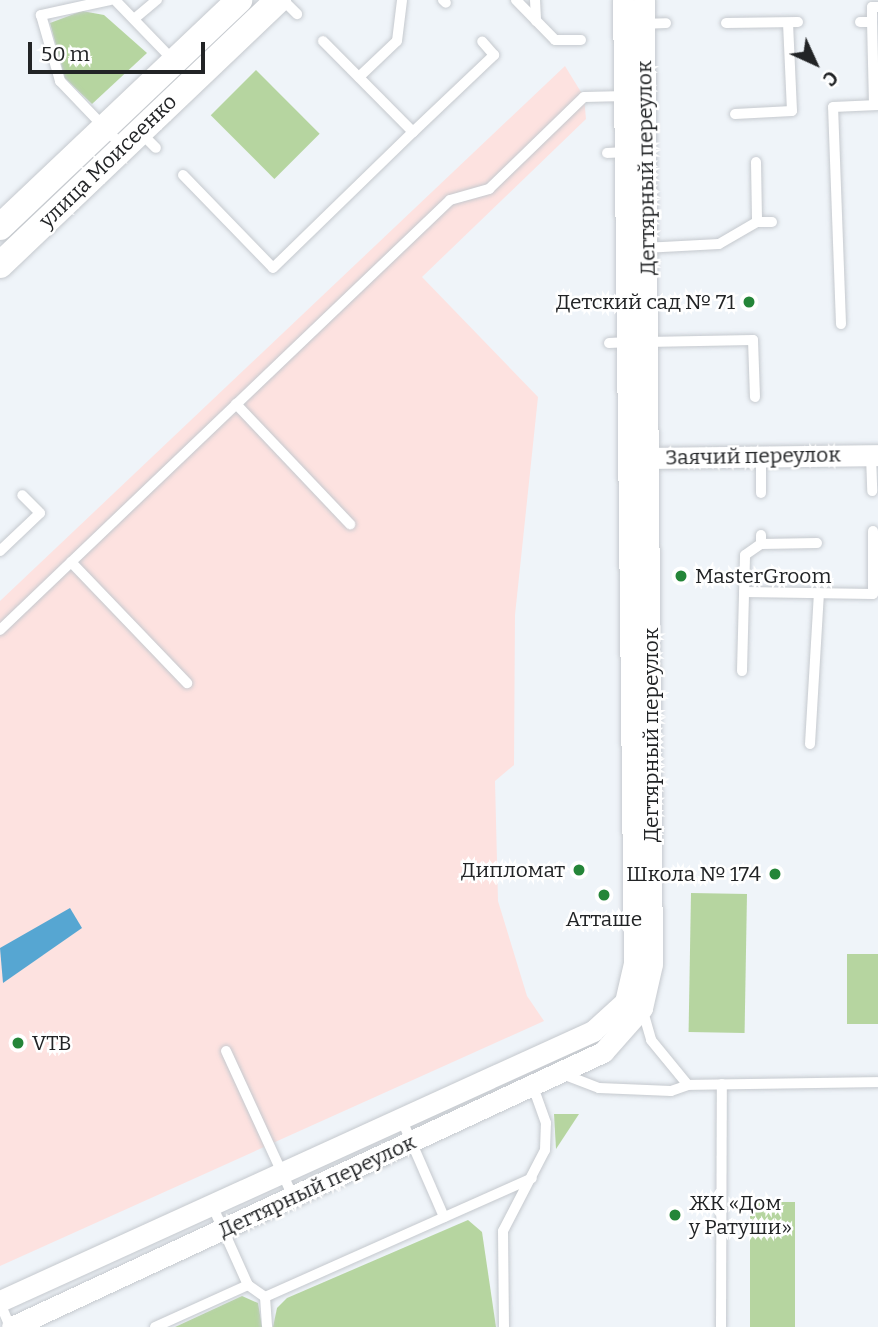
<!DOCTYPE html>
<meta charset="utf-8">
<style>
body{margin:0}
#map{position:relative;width:878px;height:1327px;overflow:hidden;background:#eff4f9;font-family:Bitter,serif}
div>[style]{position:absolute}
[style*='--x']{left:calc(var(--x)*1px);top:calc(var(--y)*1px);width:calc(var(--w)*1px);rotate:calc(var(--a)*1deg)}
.commercial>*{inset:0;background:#fde2e0}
.green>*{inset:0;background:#b6d5a0;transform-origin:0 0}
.water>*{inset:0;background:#56a6d2}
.roads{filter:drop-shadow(0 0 2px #c5c9ce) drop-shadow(0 0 2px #c5c9ce)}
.service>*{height:10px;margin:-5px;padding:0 5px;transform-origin:5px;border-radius:5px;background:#fff}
.minor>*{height:21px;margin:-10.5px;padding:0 10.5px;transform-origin:10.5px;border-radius:10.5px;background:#fff}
.tertiary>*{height:26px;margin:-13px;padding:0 13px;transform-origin:13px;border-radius:13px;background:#fff}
.dots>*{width:19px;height:19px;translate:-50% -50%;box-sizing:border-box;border:4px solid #fff;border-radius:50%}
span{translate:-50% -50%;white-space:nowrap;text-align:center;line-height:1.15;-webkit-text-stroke:5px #fff;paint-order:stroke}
.street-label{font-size:21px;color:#222426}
.poi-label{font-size:21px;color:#222426}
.right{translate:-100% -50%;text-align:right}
.left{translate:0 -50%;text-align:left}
.north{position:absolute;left:780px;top:28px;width:70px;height:70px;-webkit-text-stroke:5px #fff;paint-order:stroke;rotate:135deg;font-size:19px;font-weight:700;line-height:28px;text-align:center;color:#222426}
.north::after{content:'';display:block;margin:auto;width:24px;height:32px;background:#222426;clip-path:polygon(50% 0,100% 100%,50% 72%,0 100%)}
.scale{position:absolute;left:28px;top:42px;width:177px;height:32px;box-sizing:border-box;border:4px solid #222426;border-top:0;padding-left:9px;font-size:21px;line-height:24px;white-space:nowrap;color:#222426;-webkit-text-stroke:5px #fff;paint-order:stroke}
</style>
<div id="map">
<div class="commercial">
<i style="clip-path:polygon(565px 66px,584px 97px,586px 119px,422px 277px,538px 397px,515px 615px,514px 765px,495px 781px,498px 901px,527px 996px,544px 1021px,0 1266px,0 601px)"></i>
</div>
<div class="green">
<i style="clip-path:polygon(82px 11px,104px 15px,147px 53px,92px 104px,65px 78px,50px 23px)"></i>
<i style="left:256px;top:70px;width:90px;height:64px;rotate:45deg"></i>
<i style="left:691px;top:893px;width:56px;height:139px;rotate:1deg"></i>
<i style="left:878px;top:954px;width:70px;height:31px;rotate:90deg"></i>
<i style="clip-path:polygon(554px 1114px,579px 1114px,556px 1149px)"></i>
<i style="left:750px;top:1202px;width:45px;height:125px"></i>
<i style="clip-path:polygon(468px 1220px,482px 1232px,496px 1327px,273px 1327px,277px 1308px,287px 1298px)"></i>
<i style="clip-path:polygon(242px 1296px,258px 1303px,262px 1327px,175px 1327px)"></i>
</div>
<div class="water">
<i style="clip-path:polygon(70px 908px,82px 928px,3px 983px,0 948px)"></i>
</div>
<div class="roads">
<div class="service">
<i style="--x:110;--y:0;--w:71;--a:167.7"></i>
<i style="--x:41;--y:15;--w:69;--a:73.9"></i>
<i style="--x:60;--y:81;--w:91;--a:46.3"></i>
<i style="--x:115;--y:0;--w:85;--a:46"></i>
<i style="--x:283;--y:0;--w:20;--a:45"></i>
<i style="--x:443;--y:0;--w:4;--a:45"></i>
<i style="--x:516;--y:0;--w:56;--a:45.7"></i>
<i style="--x:555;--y:40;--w:26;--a:0"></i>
<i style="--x:535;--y:0;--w:21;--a:87"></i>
<i style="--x:134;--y:19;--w:30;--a:-40"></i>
<i style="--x:860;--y:22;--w:12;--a:0"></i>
<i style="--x:872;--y:22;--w:15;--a:-90"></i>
<i style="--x:872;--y:7;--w:6;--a:0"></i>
<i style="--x:872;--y:22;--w:83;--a:88.6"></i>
<i style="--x:726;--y:23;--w:72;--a:-0.8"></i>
<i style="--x:641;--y:24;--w:25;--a:-2"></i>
<i style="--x:359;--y:77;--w:52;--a:-43.5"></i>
<i style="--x:397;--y:41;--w:41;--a:-83"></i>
<i style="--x:735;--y:114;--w:57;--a:-3"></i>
<i style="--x:792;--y:111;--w:88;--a:-92.6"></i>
<i style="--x:413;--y:132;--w:112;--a:-43.5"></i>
<i style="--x:494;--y:55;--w:18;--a:-131"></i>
<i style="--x:141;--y:133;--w:21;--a:45"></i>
<i style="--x:607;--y:153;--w:19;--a:-3"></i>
<i style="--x:756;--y:162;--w:60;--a:89"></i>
<i style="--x:183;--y:175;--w:129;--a:45.9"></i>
<i style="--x:273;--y:268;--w:195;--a:-44.2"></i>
<i style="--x:413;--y:132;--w:128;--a:-134.7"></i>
<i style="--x:644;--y:248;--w:75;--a:-3.1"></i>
<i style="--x:719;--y:244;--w:44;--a:-30.1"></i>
<i style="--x:757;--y:222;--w:15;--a:0"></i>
<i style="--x:841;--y:324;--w:217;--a:-92.1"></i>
<i style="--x:833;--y:107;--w:45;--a:-2.5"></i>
<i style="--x:646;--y:342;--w:107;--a:-1.1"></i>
<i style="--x:753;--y:340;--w:57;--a:88"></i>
<i style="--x:609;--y:343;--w:21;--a:-3"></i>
<i style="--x:236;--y:404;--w:166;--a:46.5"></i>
<i style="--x:871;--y:455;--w:36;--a:88"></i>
<i style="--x:761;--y:493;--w:37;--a:-90"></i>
<i style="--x:761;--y:544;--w:56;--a:-1"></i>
<i style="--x:0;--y:551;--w:55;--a:-43.5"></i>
<i style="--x:40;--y:513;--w:25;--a:-135"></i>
<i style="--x:71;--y:562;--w:168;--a:46.2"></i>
<i style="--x:744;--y:592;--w:129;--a:0.9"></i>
<i style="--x:873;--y:594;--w:63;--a:-90"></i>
<i style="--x:0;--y:630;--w:622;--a:-43.7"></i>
<i style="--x:450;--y:200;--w:41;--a:-15.8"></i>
<i style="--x:489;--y:189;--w:132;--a:-44.1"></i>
<i style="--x:584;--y:97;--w:42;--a:-1.4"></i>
<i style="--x:742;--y:671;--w:116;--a:-88.5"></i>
<i style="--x:745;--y:555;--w:19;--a:-35"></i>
<i style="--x:761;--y:544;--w:9;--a:-90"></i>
<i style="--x:810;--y:744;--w:151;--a:-86.6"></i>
<i style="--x:642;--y:1008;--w:33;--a:74"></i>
<i style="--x:651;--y:1040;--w:58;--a:50.6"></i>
<i style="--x:226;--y:1051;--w:161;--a:65.3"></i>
<i style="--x:560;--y:1073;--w:42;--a:21"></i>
<i style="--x:599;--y:1088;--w:72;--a:2.4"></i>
<i style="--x:671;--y:1091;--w:18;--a:-19"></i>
<i style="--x:688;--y:1085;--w:190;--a:-0.9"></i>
<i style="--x:401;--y:1118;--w:108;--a:66.5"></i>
<i style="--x:212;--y:1205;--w:88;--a:65.8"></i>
<i style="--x:248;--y:1285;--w:21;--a:35"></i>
<i style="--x:265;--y:1297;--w:292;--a:-24"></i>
<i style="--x:265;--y:1297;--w:30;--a:86"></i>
<i style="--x:0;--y:1303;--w:26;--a:67"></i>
<i style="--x:155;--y:1327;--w:102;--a:-24.3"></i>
<i style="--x:504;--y:1327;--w:96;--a:-90.6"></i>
<i style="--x:503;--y:1231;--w:91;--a:-62.6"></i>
<i style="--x:545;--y:1150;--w:27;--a:-88"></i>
<i style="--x:546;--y:1123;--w:45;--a:-109.7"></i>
<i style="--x:721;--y:1327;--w:243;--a:-89.8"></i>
</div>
<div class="minor">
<i style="--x:635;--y:458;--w:243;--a:-0.7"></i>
<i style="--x:0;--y:1301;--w:652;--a:-24.48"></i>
<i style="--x:593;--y:1031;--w:43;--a:-42.2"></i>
<i style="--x:625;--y:1002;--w:39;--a:-77"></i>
<i style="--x:634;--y:964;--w:964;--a:-90.65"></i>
<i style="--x:12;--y:1327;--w:652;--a:-24.95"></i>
<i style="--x:603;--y:1052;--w:59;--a:-48.4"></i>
<i style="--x:642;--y:1008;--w:45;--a:-77.2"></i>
<i style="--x:652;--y:964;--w:964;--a:-90.48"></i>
</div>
<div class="tertiary">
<i style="--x:0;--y:227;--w:330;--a:-43.5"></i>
<i style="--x:0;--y:265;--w:384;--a:-43.6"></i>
</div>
</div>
<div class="dots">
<i style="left:749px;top:302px;background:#248538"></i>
<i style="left:681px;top:576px;background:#248538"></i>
<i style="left:579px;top:870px;background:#248538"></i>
<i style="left:775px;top:874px;background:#248538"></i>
<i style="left:604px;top:895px;background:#248538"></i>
<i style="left:18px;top:1043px;background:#248538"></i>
<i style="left:675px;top:1215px;background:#248538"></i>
</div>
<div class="street-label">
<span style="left:108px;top:161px;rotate:-44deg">улица Моисеенко</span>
<span style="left:646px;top:168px;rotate:-91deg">Дегтярный переулок</span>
<span style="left:753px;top:456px;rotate:-1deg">Заячий переулок</span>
<span style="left:651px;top:735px;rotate:-90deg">Дегтярный переулок</span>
<span style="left:317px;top:1186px;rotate:-25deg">Дегтярный переулок</span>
</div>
<div class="poi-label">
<span class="right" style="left:735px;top:302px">Детский сад № 71</span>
<span class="left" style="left:695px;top:576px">MasterGroom</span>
<span class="right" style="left:565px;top:870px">Дипломат</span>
<span class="right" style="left:761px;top:874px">Школа № 174</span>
<span style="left:604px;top:919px">Атташе</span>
<span class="left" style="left:32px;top:1043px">VTB</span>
<span class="left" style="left:689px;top:1215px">ЖК «Дом<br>у Ратуши»</span>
</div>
<div class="north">С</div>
<div class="scale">50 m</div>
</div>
